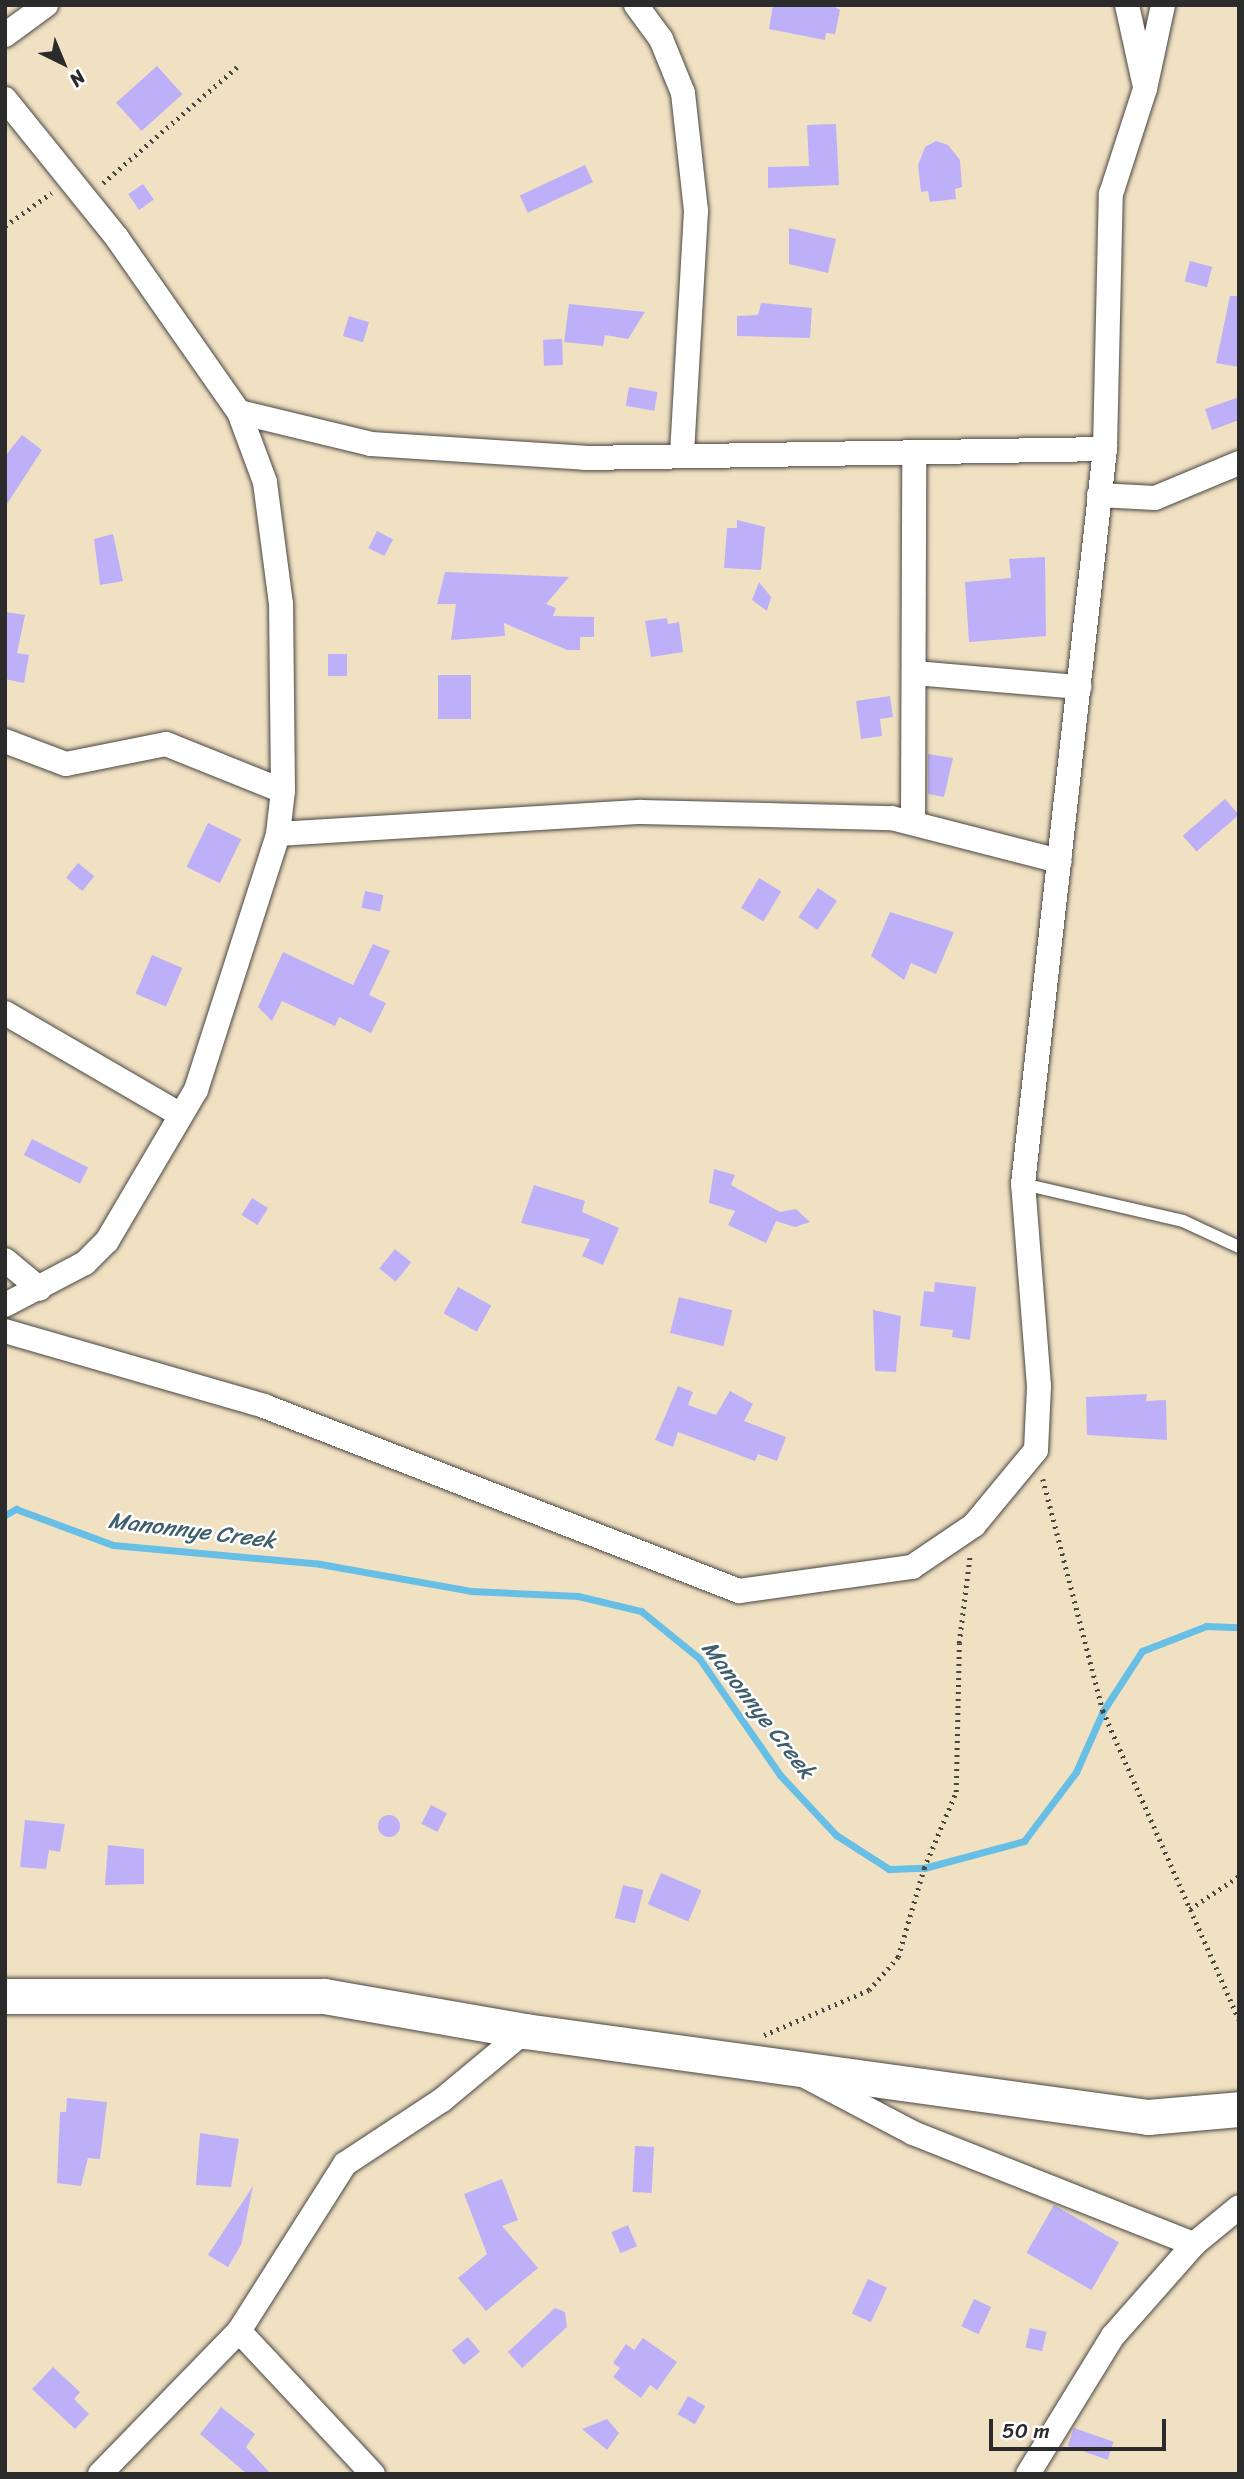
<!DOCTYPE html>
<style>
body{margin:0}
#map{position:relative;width:1244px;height:2479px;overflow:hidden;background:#f1e1c3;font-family:Sriracha,sans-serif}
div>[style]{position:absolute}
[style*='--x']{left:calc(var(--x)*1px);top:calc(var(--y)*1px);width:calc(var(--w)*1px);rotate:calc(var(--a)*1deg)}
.stream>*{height:7px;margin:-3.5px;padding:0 3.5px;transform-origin:3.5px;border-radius:3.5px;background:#68bfe5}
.building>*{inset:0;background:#beb0f8;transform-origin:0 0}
.round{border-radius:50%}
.path>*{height:4.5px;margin-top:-2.25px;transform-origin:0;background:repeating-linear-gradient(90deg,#494642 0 2px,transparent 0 7px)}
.roads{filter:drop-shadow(0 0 2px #494642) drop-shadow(0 0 2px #494642)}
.lane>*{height:12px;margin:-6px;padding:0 6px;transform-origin:6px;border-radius:6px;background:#fff}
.street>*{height:24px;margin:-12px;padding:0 12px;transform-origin:12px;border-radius:12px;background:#fff}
.secondary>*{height:35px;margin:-17.5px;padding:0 17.5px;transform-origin:17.5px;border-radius:17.5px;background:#fff}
span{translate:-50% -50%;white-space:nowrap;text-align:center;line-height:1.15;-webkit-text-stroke:5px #fff;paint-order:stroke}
.water-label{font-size:23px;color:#405f6c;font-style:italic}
.frame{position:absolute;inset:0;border:7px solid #2b2b2b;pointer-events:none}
.north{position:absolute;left:28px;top:28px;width:70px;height:70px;-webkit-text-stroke:5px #fff;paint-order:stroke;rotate:137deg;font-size:19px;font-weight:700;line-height:28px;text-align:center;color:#2b2b2b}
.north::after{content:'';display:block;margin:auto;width:24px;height:32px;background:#2b2b2b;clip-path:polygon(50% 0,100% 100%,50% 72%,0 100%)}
.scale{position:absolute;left:989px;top:2419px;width:177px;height:32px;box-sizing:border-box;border:4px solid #2b2b2b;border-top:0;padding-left:9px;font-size:21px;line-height:24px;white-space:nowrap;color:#2b2b2b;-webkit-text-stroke:5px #fff;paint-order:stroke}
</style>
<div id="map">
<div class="stream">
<i style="--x:5;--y:1515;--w:13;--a:-29"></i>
<i style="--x:16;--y:1509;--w:103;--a:20.4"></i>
<i style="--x:113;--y:1545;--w:208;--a:5.2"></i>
<i style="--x:320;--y:1564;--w:153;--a:10.1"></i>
<i style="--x:471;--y:1591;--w:107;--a:2.7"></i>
<i style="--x:578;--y:1596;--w:65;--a:13.4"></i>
<i style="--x:641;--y:1611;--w:75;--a:39"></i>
<i style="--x:699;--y:1658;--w:142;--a:55.3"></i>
<i style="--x:780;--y:1775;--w:82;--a:47"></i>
<i style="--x:836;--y:1835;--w:63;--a:32.7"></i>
<i style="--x:889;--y:1869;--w:35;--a:-2"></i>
<i style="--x:924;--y:1868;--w:104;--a:-15.1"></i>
<i style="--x:1024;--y:1841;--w:86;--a:-53"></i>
<i style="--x:1076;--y:1772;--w:67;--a:-66.1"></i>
<i style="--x:1103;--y:1711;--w:72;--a:-57"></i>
<i style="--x:1142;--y:1651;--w:69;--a:-21.3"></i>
<i style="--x:1206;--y:1626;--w:33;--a:2"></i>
</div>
<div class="building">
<i style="clip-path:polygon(773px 5px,832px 5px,840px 10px,835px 34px,826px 33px,825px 40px,769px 29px)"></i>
<i style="left:157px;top:66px;width:38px;height:55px;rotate:48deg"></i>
<i style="clip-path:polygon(836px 124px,839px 185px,768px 188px,768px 167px,809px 166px,807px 125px)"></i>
<i style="clip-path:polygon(936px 141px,948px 145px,960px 160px,962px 187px,955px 189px,956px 199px,930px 202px,928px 191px,921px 192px,918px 165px,925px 147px)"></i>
<i style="left:585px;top:165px;width:19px;height:72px;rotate:65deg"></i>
<i style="left:143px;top:184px;width:19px;height:18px;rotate:55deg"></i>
<i style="clip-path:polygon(789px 228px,836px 239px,828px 273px,789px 264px)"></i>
<i style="left:1190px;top:261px;width:23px;height:21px;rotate:15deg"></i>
<i style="clip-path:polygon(1230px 296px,1239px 296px,1239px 367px,1216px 363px)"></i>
<i style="clip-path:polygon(761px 303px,812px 308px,810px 338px,737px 336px,737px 316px,758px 315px)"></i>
<i style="clip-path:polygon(569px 304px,645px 312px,628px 339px,605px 335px,603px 346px,564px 342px)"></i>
<i style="left:349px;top:316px;width:21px;height:21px;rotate:17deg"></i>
<i style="left:562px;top:339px;width:26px;height:19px;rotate:88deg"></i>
<i style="left:629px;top:387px;width:29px;height:19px;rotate:10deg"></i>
<i style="clip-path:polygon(1239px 397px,1239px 420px,1212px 430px,1205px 409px)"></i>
<i style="clip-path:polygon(22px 435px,42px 450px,5px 507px,5px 456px)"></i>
<i style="clip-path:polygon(737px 520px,765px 527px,761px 570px,724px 568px,727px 528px,737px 528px)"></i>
<i style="left:377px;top:531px;width:18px;height:19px;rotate:27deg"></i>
<i style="clip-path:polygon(113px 534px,123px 581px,100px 585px,94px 539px)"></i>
<i style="clip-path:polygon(1045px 557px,1046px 636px,969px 642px,965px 582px,1011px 578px,1009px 559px)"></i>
<i style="clip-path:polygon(445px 572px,569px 577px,546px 604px,556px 608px,553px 616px,594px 617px,594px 637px,580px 637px,580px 650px,567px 650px,504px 623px,505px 636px,451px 640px,456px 604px,437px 604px)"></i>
<i style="clip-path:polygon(759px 582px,771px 597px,767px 611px,752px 600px)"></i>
<i style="clip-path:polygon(5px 612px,25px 615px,17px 653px,29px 655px,24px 683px,5px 679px)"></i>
<i style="clip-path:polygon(667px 618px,668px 624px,679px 622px,683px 652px,651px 657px,645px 621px)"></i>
<i style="left:328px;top:654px;width:19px;height:22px"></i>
<i style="left:438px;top:675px;width:33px;height:44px"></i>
<i style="clip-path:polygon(890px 696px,893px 717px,880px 719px,882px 736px,861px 739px,856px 701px)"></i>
<i style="clip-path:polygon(928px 754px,953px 758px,944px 797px,928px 794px)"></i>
<i style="left:1225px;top:799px;width:21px;height:56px;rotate:49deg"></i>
<i style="left:208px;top:823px;width:37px;height:49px;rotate:26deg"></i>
<i style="left:78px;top:863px;width:21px;height:19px;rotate:39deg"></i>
<i style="left:759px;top:878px;width:26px;height:35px;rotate:31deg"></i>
<i style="left:818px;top:888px;width:23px;height:35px;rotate:34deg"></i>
<i style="left:365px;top:891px;width:19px;height:17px;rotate:12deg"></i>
<i style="clip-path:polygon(890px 912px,954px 932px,936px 974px,911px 963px,904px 980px,871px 956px)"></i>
<i style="clip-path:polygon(373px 944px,390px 951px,369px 995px,386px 1003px,371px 1033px,339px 1017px,335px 1026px,282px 1001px,272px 1021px,258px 1007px,283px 952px,353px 985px)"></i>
<i style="left:152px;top:955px;width:33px;height:42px;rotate:23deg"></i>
<i style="left:32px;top:1139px;width:63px;height:18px;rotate:27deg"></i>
<i style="clip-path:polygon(714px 1169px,735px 1175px,731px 1185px,780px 1212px,796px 1209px,810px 1222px,795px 1227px,776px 1221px,766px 1243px,728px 1225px,735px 1211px,709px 1203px)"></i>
<i style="clip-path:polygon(534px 1185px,585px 1201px,582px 1212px,619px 1228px,603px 1265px,582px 1256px,590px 1239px,521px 1223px)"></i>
<i style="left:252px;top:1198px;width:19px;height:20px;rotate:32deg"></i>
<i style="left:395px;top:1249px;width:21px;height:25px;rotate:39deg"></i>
<i style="clip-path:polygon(935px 1282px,976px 1287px,970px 1340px,952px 1337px,953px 1330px,920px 1326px,924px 1291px,934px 1292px)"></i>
<i style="left:458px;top:1287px;width:38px;height:30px;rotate:29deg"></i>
<i style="left:679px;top:1297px;width:55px;height:37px;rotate:14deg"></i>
<i style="clip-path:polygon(873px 1310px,901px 1316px,896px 1372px,875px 1371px)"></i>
<i style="clip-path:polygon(678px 1386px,693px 1392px,688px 1405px,716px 1415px,730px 1391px,753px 1404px,744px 1421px,786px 1437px,777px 1461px,758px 1454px,755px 1461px,678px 1432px,673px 1447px,655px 1440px)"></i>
<i style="clip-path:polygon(1147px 1394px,1146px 1401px,1166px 1400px,1167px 1440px,1087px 1435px,1086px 1397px)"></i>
<i style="left:431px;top:1805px;width:18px;height:21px;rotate:27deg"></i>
<i class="round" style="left:378px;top:1815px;width:22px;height:22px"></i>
<i style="clip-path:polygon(25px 1820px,65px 1824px,60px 1852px,49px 1850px,46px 1869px,20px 1867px)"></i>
<i style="clip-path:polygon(108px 1845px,144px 1849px,144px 1884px,105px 1885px)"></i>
<i style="left:661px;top:1873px;width:44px;height:34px;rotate:23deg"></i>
<i style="left:623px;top:1885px;width:21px;height:34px;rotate:14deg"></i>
<i style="clip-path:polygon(67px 2098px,107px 2102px,100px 2159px,88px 2158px,81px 2186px,57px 2183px,60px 2112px,66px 2112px)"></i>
<i style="clip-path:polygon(200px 2133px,239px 2139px,231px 2187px,196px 2185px)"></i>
<i style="left:635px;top:2146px;width:19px;height:46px;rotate:3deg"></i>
<i style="clip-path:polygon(502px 2179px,518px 2220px,502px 2226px,538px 2268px,486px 2311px,458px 2278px,487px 2254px,464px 2194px)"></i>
<i style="clip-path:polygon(253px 2186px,241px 2245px,228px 2267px,208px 2255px)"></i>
<i style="left:1054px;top:2205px;width:75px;height:55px;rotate:30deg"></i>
<i style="left:628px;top:2225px;width:23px;height:18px;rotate:67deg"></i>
<i style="left:868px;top:2279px;width:21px;height:38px;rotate:25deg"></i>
<i style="left:974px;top:2299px;width:19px;height:30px;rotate:25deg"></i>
<i style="clip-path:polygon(555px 2308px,565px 2312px,567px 2327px,522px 2368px,508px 2352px)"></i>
<i style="left:1030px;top:2328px;width:17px;height:20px;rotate:13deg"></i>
<i style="left:468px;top:2337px;width:19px;height:21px;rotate:51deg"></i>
<i style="clip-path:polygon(643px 2338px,677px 2362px,657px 2390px,650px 2385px,641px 2398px,613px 2377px,620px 2368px,613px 2363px,626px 2344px,634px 2350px)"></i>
<i style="clip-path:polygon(53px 2367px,80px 2392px,74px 2399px,89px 2414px,75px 2429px,32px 2389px)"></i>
<i style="left:688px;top:2396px;width:20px;height:21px;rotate:30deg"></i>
<i style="clip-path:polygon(221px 2407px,255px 2434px,246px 2447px,271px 2474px,247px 2474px,200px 2434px)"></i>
<i style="clip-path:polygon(607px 2419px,619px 2433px,607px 2450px,582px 2429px)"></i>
<i style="left:1074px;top:2428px;width:42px;height:19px;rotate:19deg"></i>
</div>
<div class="path">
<i style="--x:103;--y:183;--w:180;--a:-40.9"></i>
<i style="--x:5;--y:226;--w:57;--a:-35.7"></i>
<i style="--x:1043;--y:1479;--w:240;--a:75.5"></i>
<i style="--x:1103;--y:1711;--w:337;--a:66.2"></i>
<i style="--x:1190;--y:1909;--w:59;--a:-34"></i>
<i style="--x:764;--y:2035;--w:114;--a:-23.2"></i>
<i style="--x:869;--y:1990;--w:44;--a:-48.7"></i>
<i style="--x:898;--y:1957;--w:93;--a:-73.7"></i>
<i style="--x:924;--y:1868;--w:82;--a:-67.2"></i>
<i style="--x:956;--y:1792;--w:149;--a:-88.8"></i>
<i style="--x:959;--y:1643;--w:89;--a:-82.9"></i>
</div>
<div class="roads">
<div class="lane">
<i style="--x:1023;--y:1184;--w:164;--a:13"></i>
<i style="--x:1183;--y:1221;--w:62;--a:24.9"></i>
</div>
<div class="street">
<i style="--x:636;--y:5;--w:42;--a:53.7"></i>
<i style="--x:661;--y:39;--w:58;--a:67.8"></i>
<i style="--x:683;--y:93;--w:119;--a:83.7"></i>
<i style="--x:696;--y:211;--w:244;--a:93.3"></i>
<i style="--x:1127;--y:5;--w:79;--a:77.6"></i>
<i style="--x:5;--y:35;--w:51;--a:-36.2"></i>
<i style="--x:5;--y:99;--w:179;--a:51.1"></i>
<i style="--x:117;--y:238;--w:213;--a:55"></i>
<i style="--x:239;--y:412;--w:136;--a:13.6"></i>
<i style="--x:371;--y:444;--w:214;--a:3.7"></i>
<i style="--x:585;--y:458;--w:520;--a:-0.99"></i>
<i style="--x:1099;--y:495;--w:56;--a:3.1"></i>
<i style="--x:1155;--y:498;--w:91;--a:-22.6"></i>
<i style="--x:915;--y:673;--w:165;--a:4.9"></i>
<i style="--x:5;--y:741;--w:65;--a:20.7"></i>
<i style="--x:66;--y:764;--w:102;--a:-11.3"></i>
<i style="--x:166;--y:744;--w:126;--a:21.9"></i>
<i style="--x:913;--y:821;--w:369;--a:-89.8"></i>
<i style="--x:278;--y:834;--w:364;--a:-3.5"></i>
<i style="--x:641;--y:812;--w:251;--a:1.4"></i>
<i style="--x:892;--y:818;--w:173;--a:14.4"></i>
<i style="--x:5;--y:1013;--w:203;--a:30.1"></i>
<i style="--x:5;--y:1260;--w:45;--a:39.6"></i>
<i style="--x:5;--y:1305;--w:90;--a:-27.7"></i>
<i style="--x:85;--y:1263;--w:31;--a:-45"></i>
<i style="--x:107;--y:1241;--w:175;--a:-59.5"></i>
<i style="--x:196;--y:1090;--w:269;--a:-72.2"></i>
<i style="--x:278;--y:834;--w:43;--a:-83.4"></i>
<i style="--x:283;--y:791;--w:187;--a:-90.6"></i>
<i style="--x:281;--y:604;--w:123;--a:-97.5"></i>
<i style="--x:265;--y:482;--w:75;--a:-110.4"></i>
<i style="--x:5;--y:1331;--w:270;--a:16.1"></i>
<i style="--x:264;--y:1406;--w:510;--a:21.28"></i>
<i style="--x:739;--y:1591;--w:175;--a:-7.9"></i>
<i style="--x:912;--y:1567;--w:75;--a:-34.1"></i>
<i style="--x:974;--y:1525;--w:97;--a:-50.4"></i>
<i style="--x:1036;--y:1450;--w:64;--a:-87.3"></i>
<i style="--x:1039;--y:1386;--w:203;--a:-94.5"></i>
<i style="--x:1023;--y:1184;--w:740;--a:-83.63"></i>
<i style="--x:1105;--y:449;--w:255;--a:-88.7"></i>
<i style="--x:1111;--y:194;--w:110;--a:-72.1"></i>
<i style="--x:1145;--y:89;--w:86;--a:-77.9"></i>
<i style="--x:803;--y:2075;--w:124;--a:27.8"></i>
<i style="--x:913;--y:2133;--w:302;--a:21.6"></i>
<i style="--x:239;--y:2331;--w:196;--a:46.9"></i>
<i style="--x:100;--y:2474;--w:199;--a:-45.8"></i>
<i style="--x:239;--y:2331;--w:198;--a:-57.6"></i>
<i style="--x:345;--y:2164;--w:116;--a:-33.4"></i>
<i style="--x:442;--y:2100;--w:108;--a:-39.7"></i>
<i style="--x:1028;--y:2474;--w:162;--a:-58.4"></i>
<i style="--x:1113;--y:2336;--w:123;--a:-48.6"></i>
<i style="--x:1194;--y:2244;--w:58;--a:-39.4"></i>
</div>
<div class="secondary">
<i style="--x:5;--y:1996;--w:319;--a:0"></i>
<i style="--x:324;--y:1996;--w:204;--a:9.9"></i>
<i style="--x:525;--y:2031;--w:629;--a:7.86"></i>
<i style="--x:1148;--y:2117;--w:91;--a:-5"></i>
</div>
</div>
<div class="water-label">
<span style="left:192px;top:1531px;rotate:7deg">Manonnye Creek</span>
<span style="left:758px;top:1710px;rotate:52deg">Manonnye Creek</span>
</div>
<div class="frame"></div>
<div class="north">N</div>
<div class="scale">50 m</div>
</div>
